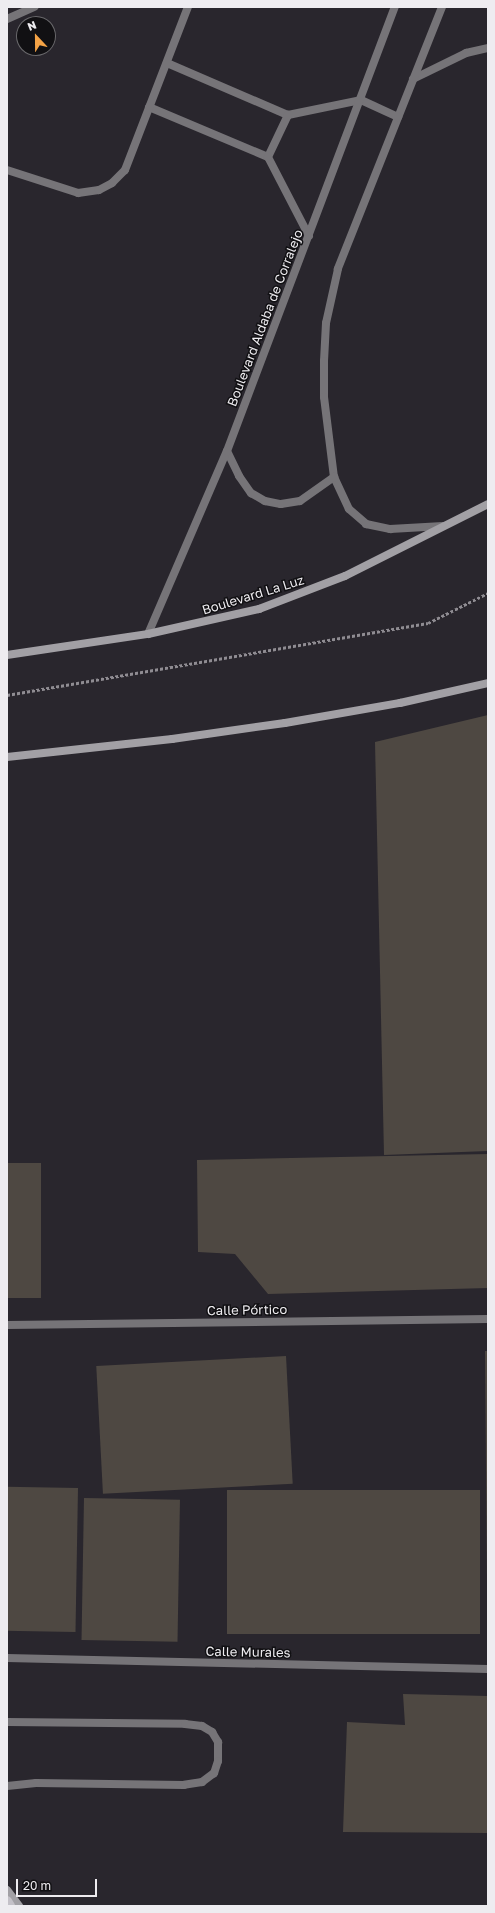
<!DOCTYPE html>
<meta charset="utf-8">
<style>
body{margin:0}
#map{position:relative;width:495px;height:1913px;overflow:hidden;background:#29262d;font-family:"Golos Text",sans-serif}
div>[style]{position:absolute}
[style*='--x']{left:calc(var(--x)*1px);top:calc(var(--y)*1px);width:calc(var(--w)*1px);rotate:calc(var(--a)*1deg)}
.building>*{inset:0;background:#4e4842;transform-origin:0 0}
.path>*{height:2.5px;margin-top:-1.25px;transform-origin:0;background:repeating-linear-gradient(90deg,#8f8c92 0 3px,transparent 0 5px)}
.lane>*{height:8px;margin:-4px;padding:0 4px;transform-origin:4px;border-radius:4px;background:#767478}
.street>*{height:8px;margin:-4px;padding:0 4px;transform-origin:4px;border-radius:4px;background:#767478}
.secondary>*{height:8px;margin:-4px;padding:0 4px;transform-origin:4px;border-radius:4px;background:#a2a0a5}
.primary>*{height:10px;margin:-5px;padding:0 5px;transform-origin:5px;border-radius:5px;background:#c4c1c8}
span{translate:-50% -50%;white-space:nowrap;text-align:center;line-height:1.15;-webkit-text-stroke:3px #111013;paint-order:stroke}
.street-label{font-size:13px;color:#eeecf0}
.frame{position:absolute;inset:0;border:8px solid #eeecf0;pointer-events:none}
.north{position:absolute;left:16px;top:16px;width:40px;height:40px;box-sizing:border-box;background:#111013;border:1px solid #69686b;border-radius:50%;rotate:338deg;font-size:11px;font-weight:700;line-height:16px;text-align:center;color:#eeecf0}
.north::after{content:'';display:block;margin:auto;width:14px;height:18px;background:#f5a346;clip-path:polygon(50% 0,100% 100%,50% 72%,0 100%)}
.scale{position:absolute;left:16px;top:1879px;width:81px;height:18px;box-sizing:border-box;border:2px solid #eeecf0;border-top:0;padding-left:5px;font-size:12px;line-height:14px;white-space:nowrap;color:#eeecf0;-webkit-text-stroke:3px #111013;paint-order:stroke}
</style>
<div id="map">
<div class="building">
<i style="clip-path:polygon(488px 715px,488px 1151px,384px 1155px,375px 742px)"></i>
<i style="clip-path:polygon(488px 1154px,488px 1288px,268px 1294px,235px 1254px,198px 1252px,197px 1160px)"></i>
<i style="left:7px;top:1163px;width:34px;height:135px"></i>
<i style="clip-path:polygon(485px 1351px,488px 1351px,488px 1583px,487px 1583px)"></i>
<i style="left:286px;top:1356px;width:128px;height:190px;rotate:87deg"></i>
<i style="left:78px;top:1488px;width:144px;height:71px;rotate:91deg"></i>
<i style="left:480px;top:1490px;width:144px;height:253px;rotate:90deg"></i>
<i style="left:84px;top:1498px;width:96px;height:142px;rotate:1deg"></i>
<i style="clip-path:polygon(403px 1694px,488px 1696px,488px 1833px,343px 1832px,347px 1722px,405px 1725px)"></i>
</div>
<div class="path">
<i style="--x:7;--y:695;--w:427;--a:-9.7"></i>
<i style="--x:428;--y:623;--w:67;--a:-26.6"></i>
</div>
<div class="lane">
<i style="--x:413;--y:79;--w:59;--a:-26.1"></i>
<i style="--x:466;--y:53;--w:23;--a:-13"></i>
<i style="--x:7;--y:1722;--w:178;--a:0.6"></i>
<i style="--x:185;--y:1724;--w:17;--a:7"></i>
<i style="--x:202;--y:1726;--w:12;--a:31"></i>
<i style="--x:212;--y:1732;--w:12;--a:59"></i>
<i style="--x:218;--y:1742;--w:19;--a:90"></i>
<i style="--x:218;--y:1761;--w:13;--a:108"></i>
<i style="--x:214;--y:1773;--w:15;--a:143"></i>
<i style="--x:202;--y:1782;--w:18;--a:171"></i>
<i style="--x:184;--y:1785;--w:148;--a:-179.2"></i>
<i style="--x:36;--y:1783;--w:29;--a:174"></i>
</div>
<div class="street">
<i style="--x:442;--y:7;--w:282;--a:111.7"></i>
<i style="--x:338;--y:269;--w:55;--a:102.5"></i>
<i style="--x:326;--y:323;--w:38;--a:93"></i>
<i style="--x:324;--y:361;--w:36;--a:90"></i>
<i style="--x:324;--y:397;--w:81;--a:82.9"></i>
<i style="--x:334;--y:477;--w:35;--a:65"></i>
<i style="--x:349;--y:509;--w:23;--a:41"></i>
<i style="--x:366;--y:524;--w:25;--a:12"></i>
<i style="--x:390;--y:529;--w:53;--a:-3.2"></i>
<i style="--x:7;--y:19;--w:30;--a:-24"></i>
<i style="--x:167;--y:63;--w:132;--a:23.3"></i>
<i style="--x:288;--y:115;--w:75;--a:-11.6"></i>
<i style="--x:361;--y:100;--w:41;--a:24.7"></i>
<i style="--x:149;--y:107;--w:129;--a:22.8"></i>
<i style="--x:268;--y:157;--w:89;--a:62.6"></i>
<i style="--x:268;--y:157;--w:47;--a:-64.5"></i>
<i style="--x:7;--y:170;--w:75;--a:17.9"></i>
<i style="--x:78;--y:193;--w:21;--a:-8"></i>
<i style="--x:99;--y:190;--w:15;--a:-28"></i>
<i style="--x:112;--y:183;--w:18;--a:-45"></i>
<i style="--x:125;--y:170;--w:175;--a:-68.9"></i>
<i style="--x:227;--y:451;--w:28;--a:64"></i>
<i style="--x:239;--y:476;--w:21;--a:55"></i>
<i style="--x:251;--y:493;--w:16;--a:30"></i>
<i style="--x:265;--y:501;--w:16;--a:11"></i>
<i style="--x:281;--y:504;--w:19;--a:-9"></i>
<i style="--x:300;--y:501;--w:42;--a:-35.2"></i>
<i style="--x:148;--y:634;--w:199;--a:-66.7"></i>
<i style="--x:227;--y:451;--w:475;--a:-69.3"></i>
<i style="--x:7;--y:1325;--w:481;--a:-0.7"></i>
<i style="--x:7;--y:1658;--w:481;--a:1.3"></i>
</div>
<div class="secondary">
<i style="--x:7;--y:655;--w:143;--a:-8.5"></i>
<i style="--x:148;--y:634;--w:114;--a:-12.7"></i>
<i style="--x:259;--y:609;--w:92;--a:-21"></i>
<i style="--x:345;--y:576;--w:160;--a:-26.7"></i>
<i style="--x:7;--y:757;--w:166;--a:-6.2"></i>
<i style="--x:172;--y:739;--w:114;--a:-8.1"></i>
<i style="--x:285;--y:723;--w:117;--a:-9.9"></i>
<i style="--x:400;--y:703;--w:90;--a:-12.8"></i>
<i style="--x:7;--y:1890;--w:20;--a:53"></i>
</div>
<div class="primary">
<i style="--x:7;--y:1901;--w:6;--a:59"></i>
</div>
<div class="street-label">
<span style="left:265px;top:318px;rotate:-69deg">Boulevard Aldaba de Corralejo</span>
<span style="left:253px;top:595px;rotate:-17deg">Boulevard La Luz</span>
<span style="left:247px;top:1310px;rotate:-1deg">Calle Pórtico</span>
<span style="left:248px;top:1652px;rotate:1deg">Calle Murales</span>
</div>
<div class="frame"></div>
<div class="north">N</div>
<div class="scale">20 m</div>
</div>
